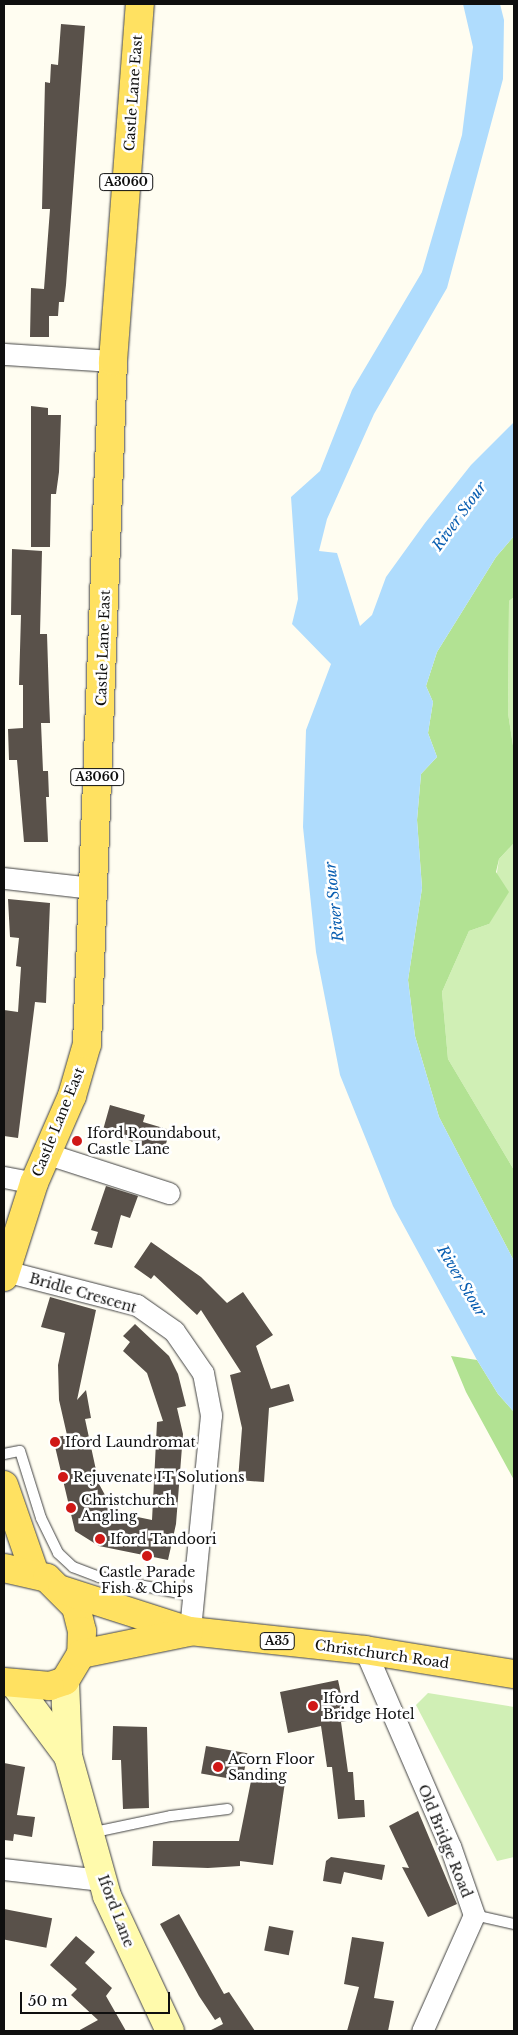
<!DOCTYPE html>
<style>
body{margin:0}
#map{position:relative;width:518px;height:2035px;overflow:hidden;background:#fffdf1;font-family:"Libre Baskerville",serif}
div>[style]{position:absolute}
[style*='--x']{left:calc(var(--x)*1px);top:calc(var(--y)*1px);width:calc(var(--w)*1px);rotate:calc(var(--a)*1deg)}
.green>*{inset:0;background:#d0efb5}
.forest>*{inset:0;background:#b2e293}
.water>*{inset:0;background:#afdcfd}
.building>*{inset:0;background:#59514a;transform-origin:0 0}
.roads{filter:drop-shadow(0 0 1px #424242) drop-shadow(0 0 1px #424242)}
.lane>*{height:10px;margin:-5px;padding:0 5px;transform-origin:5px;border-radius:5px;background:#fff}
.street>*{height:21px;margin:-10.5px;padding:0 10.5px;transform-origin:10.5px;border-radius:10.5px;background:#fff}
.secondary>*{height:28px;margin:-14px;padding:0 14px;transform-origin:14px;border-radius:14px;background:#fffaac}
.primary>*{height:28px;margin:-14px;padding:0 14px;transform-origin:14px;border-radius:14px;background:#ffe161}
.dots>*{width:14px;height:14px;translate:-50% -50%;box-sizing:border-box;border:2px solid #fff;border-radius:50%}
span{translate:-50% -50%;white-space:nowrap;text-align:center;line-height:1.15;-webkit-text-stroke:5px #fff;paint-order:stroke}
.shield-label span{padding:1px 4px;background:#fff;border:1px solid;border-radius:4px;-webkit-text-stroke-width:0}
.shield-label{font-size:12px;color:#0f0f0f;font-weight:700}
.street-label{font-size:14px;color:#0f0f0f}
.poi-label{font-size:14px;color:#0f0f0f}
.left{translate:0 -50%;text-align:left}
.water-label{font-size:15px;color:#095eb1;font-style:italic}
.frame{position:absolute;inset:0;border:5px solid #0f0f0f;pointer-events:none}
.scale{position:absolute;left:20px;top:1992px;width:150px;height:22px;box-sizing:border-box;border:2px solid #0f0f0f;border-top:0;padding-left:6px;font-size:15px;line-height:18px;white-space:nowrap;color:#0f0f0f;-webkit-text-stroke:4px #fff;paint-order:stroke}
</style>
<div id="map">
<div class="green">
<i style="clip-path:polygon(514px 597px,514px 752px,508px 713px,509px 601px)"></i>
<i style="clip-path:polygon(514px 843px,514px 1170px,448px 1059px,442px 992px,469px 931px,489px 924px,499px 859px)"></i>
<i style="clip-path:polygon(428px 1693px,514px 1707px,514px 1857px,497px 1861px,416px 1705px)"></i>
</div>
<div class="forest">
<i style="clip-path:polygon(514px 536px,514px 597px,509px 601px,508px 713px,514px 752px,514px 843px,499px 859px,496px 872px,509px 892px,489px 924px,469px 931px,442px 992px,448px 1059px,514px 1170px,514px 1261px,439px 1117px,415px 1036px,408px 980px,422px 888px,417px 820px,421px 774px,437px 757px,428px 733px,433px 702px,426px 686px,437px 652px,496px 557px)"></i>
<i style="clip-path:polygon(451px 1356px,477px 1360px,498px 1394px,514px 1412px,514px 1480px,466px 1392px)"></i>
</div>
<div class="water">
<i style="clip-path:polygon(463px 4px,500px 4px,504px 20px,503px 79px,447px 288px,374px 414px,327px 519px,319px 551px,337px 553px,360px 626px,372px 615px,386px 577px,425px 523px,471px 465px,514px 422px,514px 536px,496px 557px,437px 652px,426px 686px,433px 702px,428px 733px,437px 757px,421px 774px,417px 820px,422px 888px,408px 980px,415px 1036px,439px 1117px,514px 1261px,514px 1412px,498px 1394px,477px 1360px,393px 1206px,340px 1075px,316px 952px,303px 827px,306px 730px,331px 664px,292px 624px,298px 599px,291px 497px,320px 471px,352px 390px,422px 272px,462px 135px,473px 47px)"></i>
</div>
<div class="building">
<i style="clip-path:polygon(61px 24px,85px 26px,66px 285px,64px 302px,59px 302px,58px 316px,49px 316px,49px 337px,30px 337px,31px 288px,44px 289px,50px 209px,42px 209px,45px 82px,50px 83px,51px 64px,58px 65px)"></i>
<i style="clip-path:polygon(31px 406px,48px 408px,48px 415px,61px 415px,59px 472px,56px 494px,51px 494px,50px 547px,31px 547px)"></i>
<i style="clip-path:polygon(12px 549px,42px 551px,40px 634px,47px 634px,49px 697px,50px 723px,41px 723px,43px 771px,48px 771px,49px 797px,46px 797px,48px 842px,24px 842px,17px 760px,9px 760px,8px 729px,23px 728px,23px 685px,19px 685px,21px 615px,11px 615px)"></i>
<i style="clip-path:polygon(8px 899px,50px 903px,46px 1003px,35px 1002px,18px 1138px,4px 1136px,4px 1010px,18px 1012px,21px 967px,16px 966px,19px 938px,10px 937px)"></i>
<i style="clip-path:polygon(110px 1105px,145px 1115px,143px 1122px,170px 1130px,163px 1154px,103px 1130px)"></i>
<i style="clip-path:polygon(106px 1186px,138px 1196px,130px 1218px,121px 1215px,112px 1248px,94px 1244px,98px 1232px,91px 1230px)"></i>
<i style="clip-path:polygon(151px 1242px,201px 1277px,227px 1303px,243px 1292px,273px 1335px,256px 1346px,271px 1389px,289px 1384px,294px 1401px,269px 1408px,264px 1482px,238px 1480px,242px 1428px,230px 1375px,241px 1372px,201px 1310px,197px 1315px,154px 1275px,151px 1279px,134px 1267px)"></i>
<i style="clip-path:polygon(50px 1297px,96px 1310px,77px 1400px,86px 1390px,91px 1418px,85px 1419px,99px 1484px,111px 1506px,123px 1514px,152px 1520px,157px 1422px,163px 1421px,147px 1373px,123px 1351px,130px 1342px,123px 1336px,135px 1324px,169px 1356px,178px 1374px,186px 1406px,177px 1408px,183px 1434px,176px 1524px,168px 1560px,99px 1546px,75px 1531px,53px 1438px,67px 1435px,59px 1400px,58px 1365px,65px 1333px,41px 1327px)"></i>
<i style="clip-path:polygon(338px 1680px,347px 1721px,341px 1722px,348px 1772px,353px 1772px,355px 1800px,364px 1800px,365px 1817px,338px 1819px,332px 1767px,327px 1767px,321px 1726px,288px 1733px,280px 1692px)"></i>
<i style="clip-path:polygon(113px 1726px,147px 1727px,149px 1808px,123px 1809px,121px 1760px,112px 1760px)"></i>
<i style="left:206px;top:1746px;width:42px;height:28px;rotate:10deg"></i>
<i style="clip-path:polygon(4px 1763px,25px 1767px,17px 1815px,35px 1817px,32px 1837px,14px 1834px,13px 1841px,4px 1840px)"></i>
<i style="clip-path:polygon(252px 1776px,285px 1782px,273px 1865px,240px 1861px,240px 1866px,208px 1868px,152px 1866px,153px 1841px,239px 1841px)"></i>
<i style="clip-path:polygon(418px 1811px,457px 1904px,428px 1917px,402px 1867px,409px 1868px,389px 1826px)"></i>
<i style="clip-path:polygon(331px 1857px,385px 1865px,382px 1880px,344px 1872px,341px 1884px,323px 1881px,326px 1861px)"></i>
<i style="left:4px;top:1909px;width:49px;height:30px;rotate:11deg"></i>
<i style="clip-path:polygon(179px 1914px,224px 1994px,229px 1992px,255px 2031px,209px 2031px,223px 2024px,220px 2017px,215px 2020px,199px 1996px,160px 1924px)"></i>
<i style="left:269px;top:1926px;width:25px;height:25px;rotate:11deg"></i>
<i style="clip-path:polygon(76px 1936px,95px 1952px,85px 1963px,112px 1988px,106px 1996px,126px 2031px,78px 2031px,98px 2020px,71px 1995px,77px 1989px,50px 1965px)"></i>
<i style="clip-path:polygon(352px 1937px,384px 1942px,374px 1998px,394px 2001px,388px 2031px,347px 2031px,359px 1987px,344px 1984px)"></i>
</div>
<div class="roads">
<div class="lane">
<i style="--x:4;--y:1454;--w:16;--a:-11"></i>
<i style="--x:20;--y:1451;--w:70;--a:72.6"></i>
<i style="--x:41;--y:1518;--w:39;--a:64"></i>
<i style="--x:58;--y:1553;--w:21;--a:43"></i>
<i style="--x:73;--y:1567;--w:28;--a:21"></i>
<i style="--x:99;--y:1577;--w:97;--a:11.3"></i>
<i style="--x:90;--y:1833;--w:83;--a:-11.9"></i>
<i style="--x:171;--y:1816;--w:57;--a:-7"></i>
<i style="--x:474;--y:1915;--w:41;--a:12.7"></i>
</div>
<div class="street">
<i style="--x:4;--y:354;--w:109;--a:3.7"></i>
<i style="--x:4;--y:878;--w:89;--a:6.5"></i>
<i style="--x:48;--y:1154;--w:127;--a:17.9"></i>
<i style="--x:4;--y:1177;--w:31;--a:11"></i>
<i style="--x:5;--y:1271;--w:136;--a:14.4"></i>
<i style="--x:137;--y:1305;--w:45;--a:35.1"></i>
<i style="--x:174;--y:1331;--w:51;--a:55.4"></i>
<i style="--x:203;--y:1373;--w:43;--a:79.2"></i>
<i style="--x:211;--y:1415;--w:217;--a:95.6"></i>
<i style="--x:365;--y:1650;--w:214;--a:66.6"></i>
<i style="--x:450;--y:1846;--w:73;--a:70.8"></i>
<i style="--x:474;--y:1915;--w:127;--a:114.1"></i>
<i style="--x:4;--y:1869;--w:99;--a:6.4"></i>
</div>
<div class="secondary">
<i style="--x:65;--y:1681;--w:75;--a:87.7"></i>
<i style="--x:68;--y:1756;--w:145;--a:74.4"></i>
<i style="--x:107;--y:1896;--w:149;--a:65"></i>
<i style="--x:15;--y:1685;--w:89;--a:53.3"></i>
</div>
<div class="primary">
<i style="--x:4;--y:1277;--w:99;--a:-72.3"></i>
<i style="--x:34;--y:1183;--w:95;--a:-66.4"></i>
<i style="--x:72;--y:1096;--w:54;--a:-73.9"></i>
<i style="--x:87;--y:1044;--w:683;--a:-87.82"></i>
<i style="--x:113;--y:361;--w:358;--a:-85.7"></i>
<i style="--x:4;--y:1485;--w:94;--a:70.8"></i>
<i style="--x:4;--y:1568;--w:44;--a:13.1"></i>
<i style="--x:47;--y:1578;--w:41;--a:45"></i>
<i style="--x:76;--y:1607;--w:25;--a:76"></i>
<i style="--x:82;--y:1631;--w:23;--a:92"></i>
<i style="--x:81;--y:1654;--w:31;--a:121"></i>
<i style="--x:65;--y:1681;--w:16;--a:162"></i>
<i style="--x:50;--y:1686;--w:46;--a:-175"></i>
<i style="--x:62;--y:1590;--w:134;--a:17.8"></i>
<i style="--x:190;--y:1631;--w:176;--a:6.2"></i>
<i style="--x:365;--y:1650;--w:151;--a:9.2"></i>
<i style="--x:81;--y:1654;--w:110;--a:-11.5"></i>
</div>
</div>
<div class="dots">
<i style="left:77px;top:1141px;background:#d01816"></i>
<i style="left:55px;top:1442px;background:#d01816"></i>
<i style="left:63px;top:1477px;background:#d01816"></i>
<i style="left:71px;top:1508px;background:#d01816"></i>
<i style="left:100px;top:1539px;background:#d01816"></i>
<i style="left:147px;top:1556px;background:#d01816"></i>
<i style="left:313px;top:1706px;background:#d01816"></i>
<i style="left:218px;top:1767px;background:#d01816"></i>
</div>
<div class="shield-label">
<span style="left:126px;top:182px">A3060</span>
<span style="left:97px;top:777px">A3060</span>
<span style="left:277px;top:1641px">A35</span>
</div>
<div class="street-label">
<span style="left:133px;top:93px;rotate:-86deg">Castle Lane East</span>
<span style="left:103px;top:648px;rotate:-88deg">Castle Lane East</span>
<span style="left:58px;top:1122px;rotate:-68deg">Castle Lane East</span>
<span style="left:83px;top:1293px;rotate:16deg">Bridle Crescent</span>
<span style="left:382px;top:1654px;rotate:8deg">Christchurch Road</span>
<span style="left:445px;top:1841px;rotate:68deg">Old Bridge Road</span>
<span style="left:116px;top:1911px;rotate:69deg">Iford Lane</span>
</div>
<div class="poi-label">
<span class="left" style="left:87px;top:1141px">Iford Roundabout,<br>Castle Lane</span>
<span class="left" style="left:65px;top:1442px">Iford Laundromat</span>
<span class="left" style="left:73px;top:1477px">Rejuvenate IT Solutions</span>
<span class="left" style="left:81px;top:1508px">Christchurch<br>Angling</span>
<span class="left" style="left:110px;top:1539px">Iford Tandoori</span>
<span style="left:147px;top:1580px">Castle Parade<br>Fish &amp; Chips</span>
<span class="left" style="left:323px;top:1706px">Iford<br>Bridge Hotel</span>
<span class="left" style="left:228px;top:1767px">Acorn Floor<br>Sanding</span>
</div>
<div class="water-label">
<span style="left:459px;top:516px;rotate:-54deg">River Stour</span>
<span style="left:334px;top:902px;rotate:-96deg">River Stour</span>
<span style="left:462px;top:1281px;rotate:59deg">River Stour</span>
</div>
<div class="frame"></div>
<div class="scale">50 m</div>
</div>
